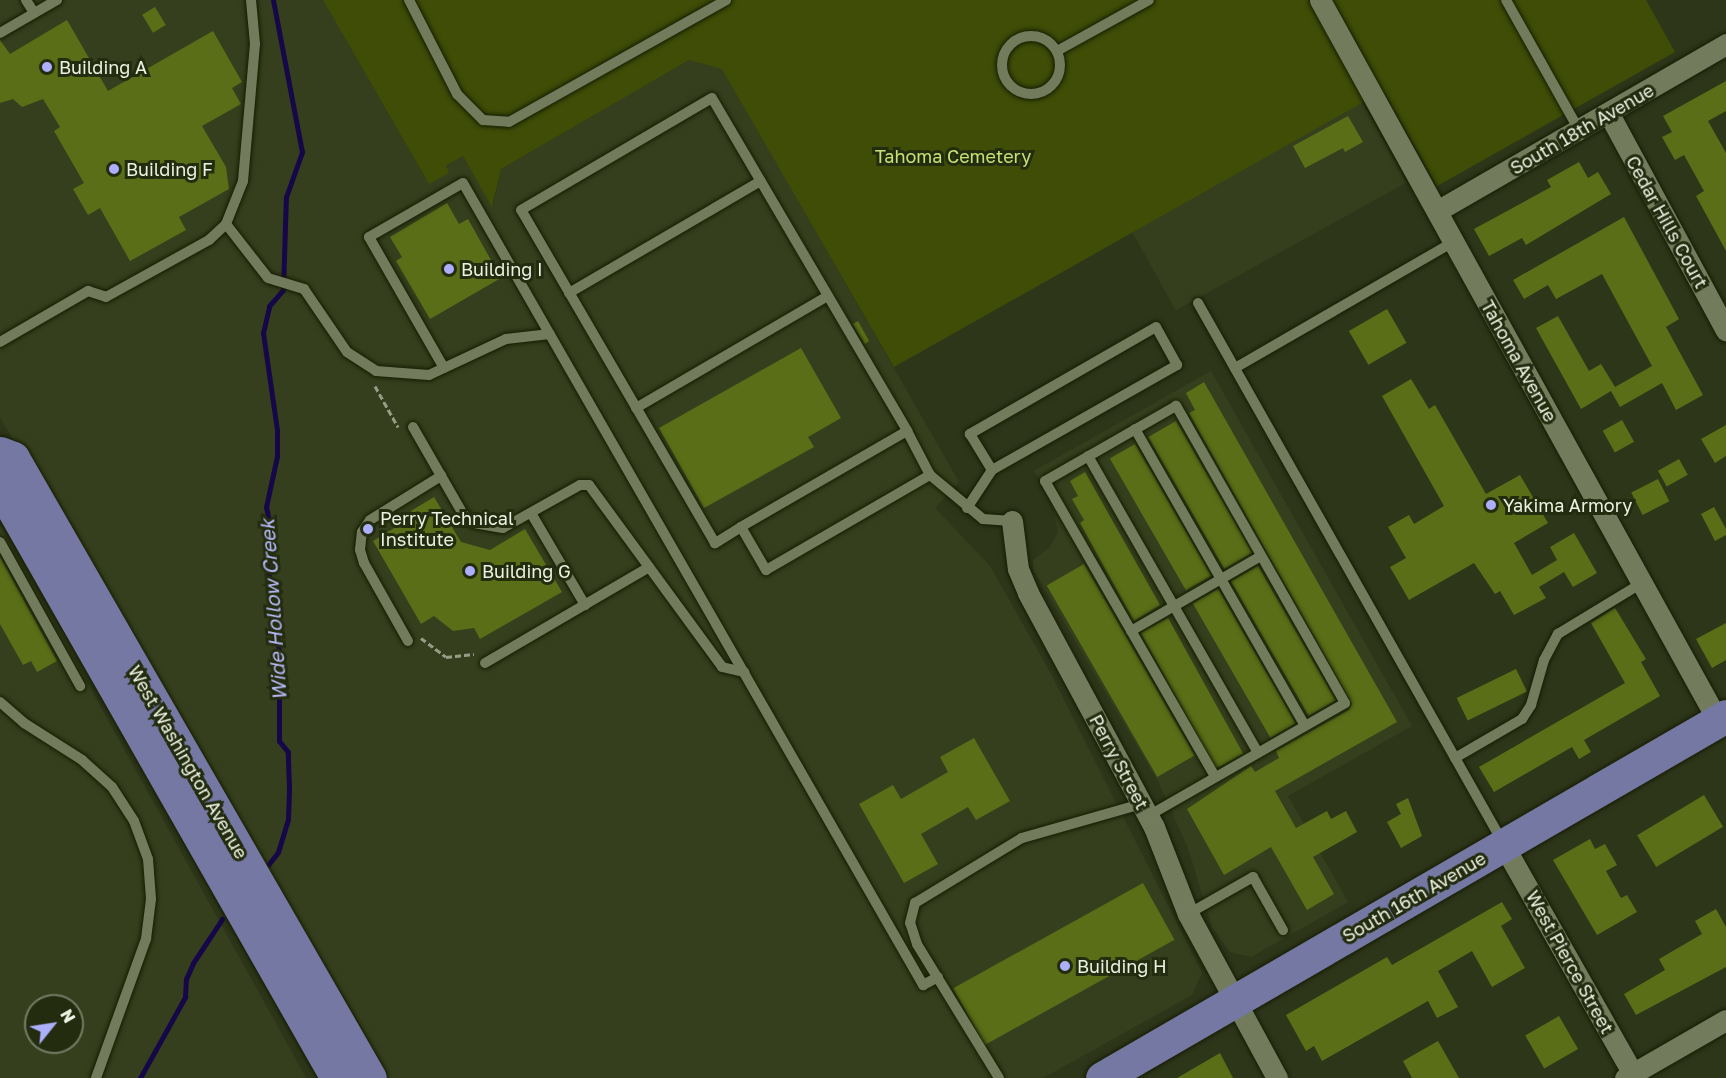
<!DOCTYPE html>
<style>
body{margin:0}
#map{position:relative;width:1726px;height:1078px;overflow:hidden;background:#2e361a;font-family:"Golos Text",sans-serif}
div>[style]{position:absolute}
[style*='--x']{left:calc(var(--x)*1px);top:calc(var(--y)*1px);width:calc(var(--w)*1px);rotate:calc(var(--a)*1deg)}
.built>*{inset:0;background:#363f1d;transform-origin:0 0}
.green>*{inset:0;background:#3f4d07}
.stream>*{height:5px;margin:-2.5px;padding:0 2.5px;transform-origin:2.5px;border-radius:2.5px;background:#160749}
.building>*{inset:0;background:#5a6e17;transform-origin:0 0}
.path>*{height:3px;margin-top:-1.5px;transform-origin:0;background:repeating-linear-gradient(90deg,#969d87 0 6px,transparent 0 9px)}
.roads{filter:drop-shadow(0 0 2px #161d03) drop-shadow(0 0 2px #161d03)}
.service>*{height:10px;margin:-5px;padding:0 5px;transform-origin:5px;border-radius:5px;background:#727c5d}
.service>.ring{margin:-5px;padding:0;box-sizing:content-box;background:none;border:10px solid #727c5d;border-radius:50%}
.minor>*{height:21px;margin:-10.5px;padding:0 10.5px;transform-origin:10.5px;border-radius:10.5px;background:#727c5d}
.primary>*{height:33px;margin:-16.5px;padding:0 16.5px;transform-origin:16.5px;border-radius:16.5px;background:#7478a3}
.dots>*{width:16px;height:16px;translate:-50% -50%;box-sizing:border-box;border:3px solid #242c10;border-radius:50%}
span{translate:-50% -50%;white-space:nowrap;text-align:center;line-height:1.15;-webkit-text-stroke:6px #242c10;paint-order:stroke}
.poi-label{font-size:18px;color:#ecf2e1}
.left{translate:0 -50%;text-align:left}
.street-label{font-size:18px;color:#ecf2e1}
.park-label{font-size:18px;color:#c5e274}
.water-label{font-size:20px;color:#b7baf7;font-style:italic}
.north{position:absolute;left:24px;top:994px;width:60px;height:60px;box-sizing:border-box;background:#242c10;border:2px solid #747b64;border-radius:50%;rotate:60deg;font-size:16px;font-weight:700;line-height:24px;text-align:center;color:#ecf2e1}
.north::after{content:'';display:block;margin:auto;width:21px;height:27px;background:#acaffb;clip-path:polygon(50% 0,100% 100%,50% 72%,0 100%)}
</style>
<div id="map">
<div class="built">
<i style="clip-path:polygon(0 0,323px 0,429px 184px,449px 173px,446px 167px,463px 156px,493px 206px,501px 169px,689px 60px,723px 69px,959px 482px,935px 508px,990px 566px,1050px 672px,1202px 973px,1192px 995px,1043px 1078px,383px 1078px,258px 870px,0 417px)"></i>
<i style="left:1362px;top:102px;width:92px;height:264px;rotate:61deg"></i>
<i style="clip-path:polygon(1211px 371px,1412px 726px,1288px 796px,1348px 902px,1251px 957px,1230px 952px,1212px 927px,1189px 851px,1159px 783px,1034px 571px,1033px 560px,1049px 548px,1058px 533px,1052px 502px,1034px 471px)"></i>
<i style="clip-path:polygon(evenodd,0 525px,306px 1078px,0 1078px,0 525px,36px 1006px,72px 1006px,72px 1042px,36px 1042px,36px 1006px)"></i>
</div>
<div class="green">
<i style="clip-path:polygon(323px 0,1646px 0,1675px 52px,1437px 186px,1383px 91px,894px 367px,722px 69px,689px 60px,501px 169px,492px 207px,463px 156px,446px 166px,449px 173px,429px 184px)"></i>
</div>
<div class="stream">
<i style="--x:268;--y:865;--w:16;--a:-52"></i>
<i style="--x:278;--y:852;--w:34;--a:-73"></i>
<i style="--x:288;--y:819;--w:31;--a:-88"></i>
<i style="--x:289;--y:788;--w:36;--a:-92"></i>
<i style="--x:288;--y:752;--w:14;--a:-129"></i>
<i style="--x:279;--y:741;--w:89;--a:-90"></i>
<i style="--x:279;--y:652;--w:90;--a:-97.7"></i>
<i style="--x:267;--y:563;--w:31;--a:-83"></i>
<i style="--x:271;--y:532;--w:25;--a:-101"></i>
<i style="--x:266;--y:507;--w:52;--a:-77.8"></i>
<i style="--x:277;--y:456;--w:26;--a:-90"></i>
<i style="--x:277;--y:430;--w:98;--a:-98.2"></i>
<i style="--x:263;--y:333;--w:28;--a:-77"></i>
<i style="--x:269;--y:306;--w:21;--a:-49"></i>
<i style="--x:283;--y:290;--w:93;--a:-88.2"></i>
<i style="--x:286;--y:197;--w:48;--a:-70.4"></i>
<i style="--x:302;--y:152;--w:155;--a:-100.8"></i>
<i style="--x:140;--y:1078;--w:93;--a:-60.9"></i>
<i style="--x:185;--y:997;--w:18;--a:-87"></i>
<i style="--x:186;--y:979;--w:17;--a:-66"></i>
<i style="--x:193;--y:963;--w:53;--a:-56.6"></i>
</div>
<div class="building">
<i style="left:155px;top:7px;width:21px;height:15px;rotate:59deg"></i>
<i style="clip-path:polygon(67px 20px,108px 91px,213px 31px,242px 82px,232px 88px,241px 104px,202px 126px,226px 167px,229px 189px,179px 217px,186px 230px,130px 261px,100px 208px,88px 215px,73px 189px,84px 183px,54px 131px,60px 127px,43px 99px,22px 107px,13px 99px,0 103px,0 40px,10px 54px)"></i>
<i style="clip-path:polygon(1726px 81px,1726px 111px,1708px 121px,1726px 153px,1726px 251px,1696px 196px,1704px 191px,1684px 155px,1675px 160px,1662px 137px,1672px 132px,1663px 116px)"></i>
<i style="clip-path:polygon(1348px 116px,1363px 142px,1345px 152px,1343px 148px,1305px 168px,1293px 146px)"></i>
<i style="clip-path:polygon(1579px 162px,1588px 178px,1598px 172px,1611px 194px,1526px 245px,1522px 238px,1489px 256px,1474px 229px,1551px 187px,1547px 180px)"></i>
<i style="clip-path:polygon(447px 203px,459px 224px,468px 219px,501px 278px,430px 319px,396px 261px,402px 257px,390px 237px)"></i>
<i style="clip-path:polygon(1624px 217px,1679px 319px,1666px 327px,1703px 395px,1676px 410px,1662px 383px,1620px 407px,1611px 391px,1581px 409px,1536px 328px,1558px 316px,1589px 371px,1601px 364px,1615px 387px,1652px 366px,1602px 274px,1556px 299px,1548px 285px,1524px 299px,1513px 280px)"></i>
<i style="left:1387px;top:309px;width:39px;height:44px;rotate:60deg"></i>
<i style="clip-path:polygon(858px 321px,869px 341px,865px 344px,853px 324px)"></i>
<i style="clip-path:polygon(801px 348px,841px 418px,808px 437px,814px 447px,704px 508px,659px 428px)"></i>
<i style="clip-path:polygon(1411px 379px,1429px 409px,1435px 405px,1486px 494px,1520px 475px,1548px 523px,1514px 543px,1532px 575px,1557px 560px,1550px 547px,1574px 533px,1597px 573px,1573px 587px,1564px 572px,1539px 587px,1546px 598px,1514px 615px,1500px 591px,1495px 594px,1474px 563px,1409px 600px,1390px 567px,1406px 558px,1388px 527px,1409px 515px,1414px 524px,1444px 506px,1382px 396px)"></i>
<i style="clip-path:polygon(1204px 382px,1397px 722px,1275px 791px,1296px 828px,1327px 811px,1331px 819px,1346px 811px,1357px 832px,1313px 857px,1334px 894px,1307px 910px,1271px 847px,1224px 875px,1187px 809px,1251px 766px,1255px 772px,1279px 758px,1276px 751px,1349px 710px,1352px 704px,1189px 413px,1195px 410px,1186px 393px)"></i>
<i style="left:1622px;top:420px;width:25px;height:22px;rotate:61deg"></i>
<i style="left:1176px;top:421px;width:152px;height:32px;rotate:60deg"></i>
<i style="clip-path:polygon(1726px 425px,1726px 456px,1715px 463px,1701px 439px)"></i>
<i style="left:1135px;top:444px;width:152px;height:29px;rotate:60deg"></i>
<i style="left:1679px;top:459px;width:18px;height:24px;rotate:61deg"></i>
<i style="clip-path:polygon(1085px 472px,1160px 605px,1134px 621px,1080px 523px,1084px 520px,1072px 499px,1078px 496px,1070px 481px)"></i>
<i style="left:1658px;top:479px;width:25px;height:30px;rotate:63deg"></i>
<i style="clip-path:polygon(434px 497px,461px 542px,490px 550px,525px 529px,562px 592px,480px 639px,474px 628px,453px 631px,434px 616px,421px 624px,373px 541px,404px 522px,401px 517px)"></i>
<i style="clip-path:polygon(1714px 507px,1726px 529px,1726px 535px,1715px 541px,1701px 514px)"></i>
<i style="clip-path:polygon(0 557px,57px 661px,37px 672px,31px 661px,23px 665px,0 624px)"></i>
<i style="left:1084px;top:564px;width:221px;height:43px;rotate:60deg"></i>
<i style="left:1258px;top:566px;width:155px;height:31px;rotate:60deg"></i>
<i style="left:1218px;top:589px;width:155px;height:29px;rotate:60deg"></i>
<i style="clip-path:polygon(1615px 608px,1646px 659px,1641px 662px,1660px 696px,1584px 740px,1591px 752px,1579px 759px,1572px 747px,1494px 792px,1479px 767px,1625px 683px,1591px 623px)"></i>
<i style="left:1168px;top:618px;width:155px;height:31px;rotate:61deg"></i>
<i style="clip-path:polygon(1726px 623px,1726px 660px,1712px 668px,1696px 639px)"></i>
<i style="left:1516px;top:669px;width:25px;height:66px;rotate:64deg"></i>
<i style="clip-path:polygon(974px 738px,1010px 801px,976px 820px,968px 807px,921px 834px,938px 864px,904px 883px,859px 804px,893px 785px,901px 799px,948px 772px,940px 757px)"></i>
<i style="left:1704px;top:795px;width:37px;height:78px;rotate:59deg"></i>
<i style="clip-path:polygon(1408px 798px,1422px 836px,1401px 848px,1387px 822px,1401px 814px,1396px 804px)"></i>
<i style="clip-path:polygon(1590px 839px,1595px 849px,1605px 844px,1617px 865px,1606px 871px,1621px 898px,1627px 895px,1637px 912px,1597px 935px,1553px 860px)"></i>
<i style="left:1143px;top:883px;width:65px;height:217px;rotate:61deg"></i>
<i style="clip-path:polygon(1502px 902px,1512px 919px,1501px 926px,1525px 968px,1492px 987px,1472px 951px,1438px 971px,1458px 1007px,1437px 1018px,1428px 1001px,1322px 1061px,1314px 1046px,1306px 1051px,1286px 1015px,1387px 957px,1392px 965px)"></i>
<i style="clip-path:polygon(1716px 909px,1726px 927px,1726px 967px,1636px 1015px,1624px 994px,1665px 970px,1659px 959px,1702px 934px,1695px 921px)"></i>
<i style="left:1559px;top:1016px;width:38px;height:39px;rotate:60deg"></i>
<i style="clip-path:polygon(1438px 1041px,1459px 1078px,1412px 1078px,1403px 1061px)"></i>
<i style="clip-path:polygon(1220px 1053px,1233px 1078px,1177px 1078px)"></i>
</div>
<div class="path">
<i style="--x:375;--y:386;--w:47;--a:60.7"></i>
<i style="--x:421;--y:638;--w:31;--a:37"></i>
<i style="--x:446;--y:657;--w:28;--a:-6"></i>
</div>
<div class="roads">
<div class="service">
<i style="--x:26;--y:0;--w:15;--a:58"></i>
<i style="--x:409;--y:0;--w:106;--a:62.9"></i>
<i style="--x:457;--y:94;--w:37;--a:45"></i>
<i style="--x:483;--y:120;--w:26;--a:4"></i>
<i style="--x:509;--y:122;--w:249;--a:-29.3"></i>
<i style="--x:1506;--y:0;--w:149;--a:60.7"></i>
<i style="--x:0;--y:33;--w:66;--a:-30.1"></i>
<i class="ring" style="left:1002px;top:36px;width:48px;height:48px"></i>
<i style="--x:1057;--y:51;--w:105;--a:-29"></i>
<i style="--x:226;--y:224;--w:68;--a:52.1"></i>
<i style="--x:268;--y:278;--w:38;--a:17"></i>
<i style="--x:304;--y:289;--w:76;--a:55.7"></i>
<i style="--x:347;--y:352;--w:35;--a:33"></i>
<i style="--x:376;--y:371;--w:53;--a:4.3"></i>
<i style="--x:429;--y:375;--w:85;--a:-25.1"></i>
<i style="--x:506;--y:339;--w:44;--a:-6.5"></i>
<i style="--x:569;--y:293;--w:222;--a:-30.3"></i>
<i style="--x:1198;--y:303;--w:618;--a:60.53"></i>
<i style="--x:0;--y:342;--w:102;--a:-30.1"></i>
<i style="--x:88;--y:291;--w:19;--a:18"></i>
<i style="--x:106;--y:297;--w:118;--a:-29"></i>
<i style="--x:209;--y:240;--w:23;--a:-43"></i>
<i style="--x:226;--y:224;--w:46;--a:-68.4"></i>
<i style="--x:243;--y:181;--w:138;--a:-85"></i>
<i style="--x:255;--y:44;--w:44;--a:-95.2"></i>
<i style="--x:444;--y:368;--w:151;--a:-119.8"></i>
<i style="--x:369;--y:237;--w:108;--a:-29.9"></i>
<i style="--x:463;--y:183;--w:925;--a:60.16"></i>
<i style="--x:923;--y:985;--w:17;--a:-28"></i>
<i style="--x:1235;--y:368;--w:252;--a:-30"></i>
<i style="--x:636;--y:408;--w:222;--a:-30.3"></i>
<i style="--x:413;--y:427;--w:100;--a:60.1"></i>
<i style="--x:463;--y:514;--w:14;--a:39"></i>
<i style="--x:474;--y:523;--w:29;--a:10"></i>
<i style="--x:503;--y:528;--w:88;--a:-29.2"></i>
<i style="--x:580;--y:485;--w:9;--a:0"></i>
<i style="--x:589;--y:485;--w:225;--a:53.8"></i>
<i style="--x:722;--y:667;--w:23;--a:13"></i>
<i style="--x:1135;--y:429;--w:342;--a:60.2"></i>
<i style="--x:1088;--y:456;--w:342;--a:60.2"></i>
<i style="--x:930;--y:475;--w:50;--a:-117.6"></i>
<i style="--x:907;--y:431;--w:192;--a:150"></i>
<i style="--x:741;--y:527;--w:50;--a:59.8"></i>
<i style="--x:766;--y:570;--w:190;--a:-30.1"></i>
<i style="--x:930;--y:475;--w:69;--a:39.7"></i>
<i style="--x:983;--y:519;--w:29;--a:4"></i>
<i style="--x:967;--y:508;--w:45;--a:-56.7"></i>
<i style="--x:992;--y:470;--w:213;--a:-29.6"></i>
<i style="--x:1177;--y:365;--w:43;--a:-118.9"></i>
<i style="--x:1156;--y:327;--w:215;--a:150.1"></i>
<i style="--x:970;--y:434;--w:42;--a:58.6"></i>
<i style="--x:531;--y:513;--w:107;--a:59.6"></i>
<i style="--x:741;--y:527;--w:31;--a:148"></i>
<i style="--x:715;--y:543;--w:385;--a:-120.2"></i>
<i style="--x:521;--y:210;--w:221;--a:-30.4"></i>
<i style="--x:712;--y:98;--w:386;--a:59.6"></i>
<i style="--x:0;--y:542;--w:165;--a:60.9"></i>
<i style="--x:1131;--y:631;--w:150;--a:-30"></i>
<i style="--x:408;--y:641;--w:90;--a:-119.4"></i>
<i style="--x:364;--y:563;--w:14;--a:-107"></i>
<i style="--x:360;--y:550;--w:18;--a:-84"></i>
<i style="--x:362;--y:532;--w:14;--a:-56"></i>
<i style="--x:370;--y:520;--w:84;--a:-31.8"></i>
<i style="--x:485;--y:663;--w:190;--a:-30.3"></i>
<i style="--x:0;--y:702;--w:32;--a:41"></i>
<i style="--x:24;--y:723;--w:69;--a:32.5"></i>
<i style="--x:82;--y:760;--w:40;--a:42"></i>
<i style="--x:112;--y:787;--w:40;--a:57.1"></i>
<i style="--x:134;--y:821;--w:40;--a:69.8"></i>
<i style="--x:148;--y:859;--w:40;--a:85.7"></i>
<i style="--x:151;--y:899;--w:40;--a:97.1"></i>
<i style="--x:146;--y:939;--w:148;--a:109.8"></i>
<i style="--x:1455;--y:758;--w:78;--a:-30.2"></i>
<i style="--x:1522;--y:719;--w:17;--a:-57"></i>
<i style="--x:1531;--y:705;--w:47;--a:-73.9"></i>
<i style="--x:1544;--y:660;--w:30;--a:-62"></i>
<i style="--x:1558;--y:634;--w:98;--a:-31.3"></i>
<i style="--x:1148;--y:816;--w:227;--a:-29.8"></i>
<i style="--x:1345;--y:703;--w:342;--a:-119.6"></i>
<i style="--x:1176;--y:406;--w:151;--a:150.2"></i>
<i style="--x:1045;--y:481;--w:341;--a:60.1"></i>
<i style="--x:1188;--y:914;--w:75;--a:-29.6"></i>
<i style="--x:1253;--y:877;--w:61;--a:60.5"></i>
<i style="--x:999;--y:1078;--w:157;--a:-121.5"></i>
<i style="--x:917;--y:944;--w:22;--a:-108"></i>
<i style="--x:910;--y:923;--w:21;--a:-76"></i>
<i style="--x:915;--y:903;--w:125;--a:-31.3"></i>
<i style="--x:1022;--y:838;--w:124;--a:-15.9"></i>
</div>
<div class="minor">
<i style="--x:1320;--y:0;--w:824;--a:61.1"></i>
<i style="--x:1609;--y:114;--w:246;--a:61.6"></i>
<i style="--x:1437;--y:211;--w:334;--a:-30"></i>
<i style="--x:1012;--y:521;--w:48;--a:82.9"></i>
<i style="--x:1018;--y:569;--w:26;--a:67"></i>
<i style="--x:1028;--y:593;--w:266;--a:61.7"></i>
<i style="--x:1154;--y:827;--w:93;--a:68.7"></i>
<i style="--x:1188;--y:914;--w:187;--a:61.5"></i>
<i style="--x:1504;--y:846;--w:266;--a:60.5"></i>
<i style="--x:1625;--y:1078;--w:116;--a:-29.9"></i>
</div>
<div class="primary">
<i style="--x:0;--y:453;--w:14;--a:21"></i>
<i style="--x:13;--y:458;--w:715;--a:60.07"></i>
<i style="--x:0;--y:486;--w:681;--a:60.35"></i>
<i style="--x:1102;--y:1078;--w:721;--a:-30.12"></i>
</div>
</div>
<div class="dots">
<i style="left:47px;top:67px;background:#acaffb"></i>
<i style="left:114px;top:169px;background:#acaffb"></i>
<i style="left:449px;top:269px;background:#acaffb"></i>
<i style="left:1491px;top:505px;background:#acaffb"></i>
<i style="left:368px;top:529px;background:#acaffb"></i>
<i style="left:470px;top:571px;background:#acaffb"></i>
<i style="left:1065px;top:966px;background:#acaffb"></i>
</div>
<div class="poi-label">
<span class="left" style="left:59px;top:67px">Building A</span>
<span class="left" style="left:126px;top:169px">Building F</span>
<span class="left" style="left:461px;top:269px">Building I</span>
<span class="left" style="left:1503px;top:505px">Yakima Armory</span>
<span class="left" style="left:380px;top:529px">Perry Technical<br>Institute</span>
<span class="left" style="left:482px;top:571px">Building G</span>
<span class="left" style="left:1077px;top:966px">Building H</span>
</div>
<div class="street-label">
<span style="left:1582px;top:129px;rotate:-30deg">South 18th Avenue</span>
<span style="left:1667px;top:222px;rotate:61deg">Cedar Hills Court</span>
<span style="left:1519px;top:361px;rotate:61deg">Tahoma Avenue</span>
<span style="left:188px;top:762px;rotate:60deg">West Washington Avenue</span>
<span style="left:1119px;top:762px;rotate:62deg">Perry Street</span>
<span style="left:1414px;top:897px;rotate:-30deg">South 16th Avenue</span>
<span style="left:1570px;top:962px;rotate:61deg">West Pierce Street</span>
</div>
<div class="park-label">
<span style="left:953px;top:156px">Tahoma Cemetery</span>
</div>
<div class="water-label">
<span style="left:273px;top:610px;rotate:-94deg">Wide Hollow Creek</span>
</div>
<div class="north">N</div>
</div>
